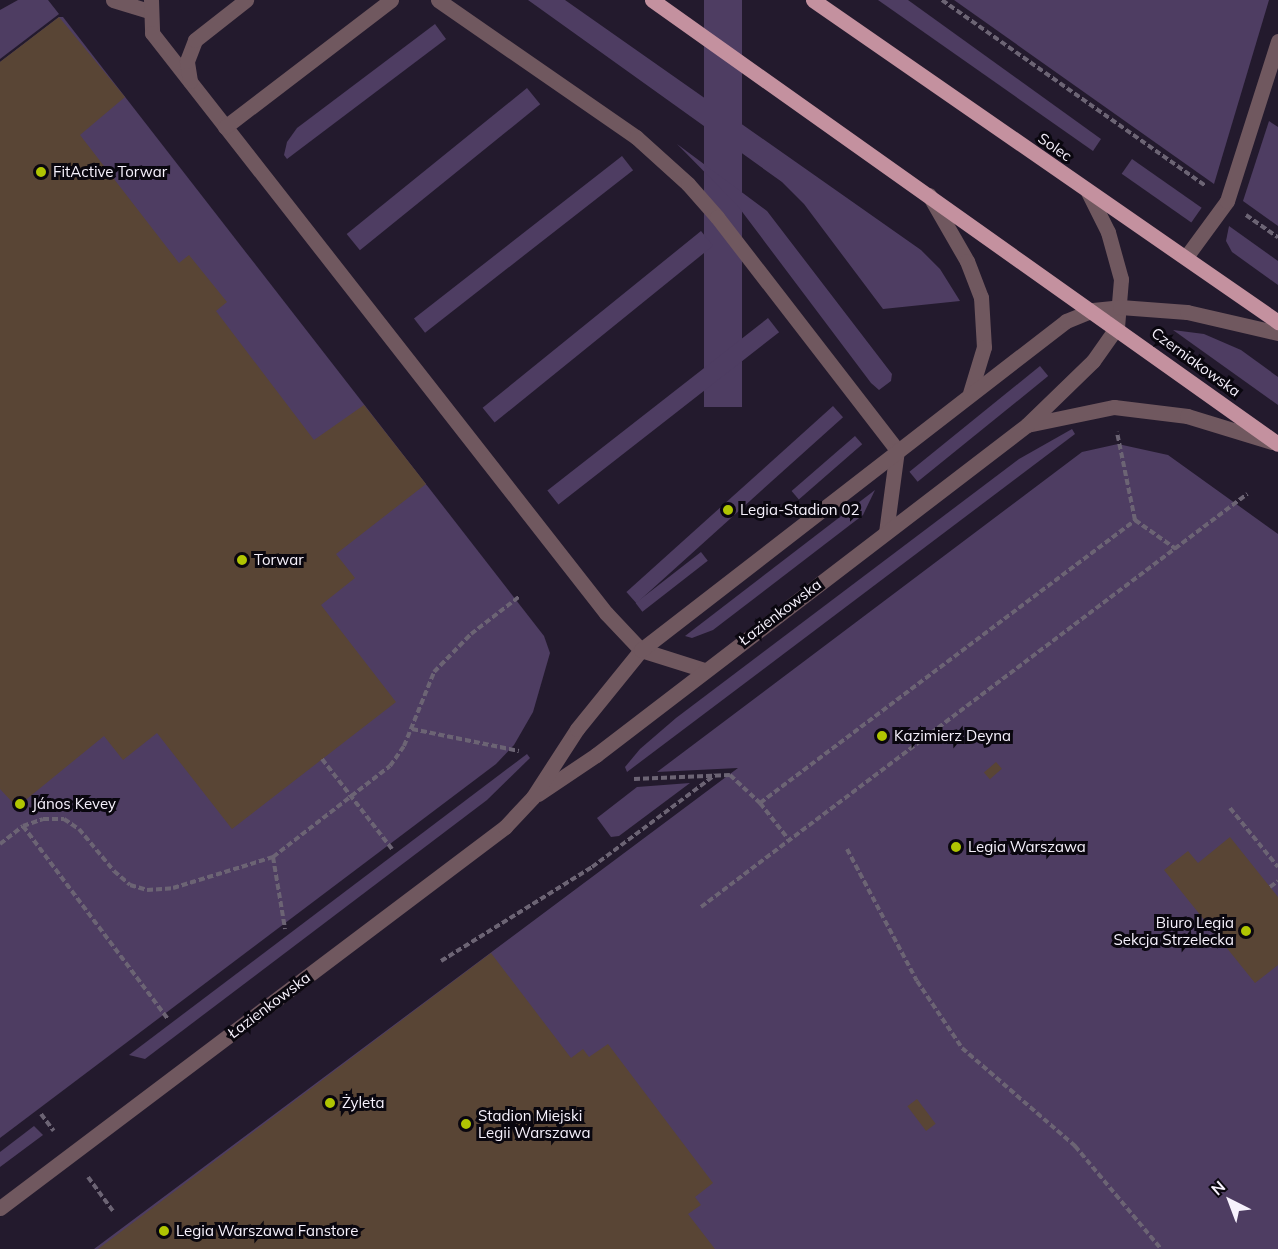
<!DOCTYPE html>
<meta charset="utf-8">
<style>
body{margin:0}
#map{position:relative;width:1278px;height:1249px;overflow:hidden;background:#231a2d;font-family:Mulish,sans-serif}
div>[style]{position:absolute}
[style*='--x']{left:calc(var(--x)*1px);top:calc(var(--y)*1px);width:calc(var(--w)*1px);rotate:calc(var(--a)*1deg)}
.green>*{inset:0;background:#4e3d62;transform-origin:0 0}
.building>*{inset:0;background:#594535;transform-origin:0 0}
.path>*{height:4px;margin-top:-2px;transform-origin:0;background:repeating-linear-gradient(90deg,#6c6474 0 6px,transparent 0 9px)}
.minor>*{height:15px;margin:-7.5px;padding:0 7.5px;transform-origin:7.5px;border-radius:7.5px;background:#70585f}
.major>*{height:15px;margin:-7.5px;padding:0 7.5px;transform-origin:7.5px;border-radius:7.5px;background:#c4919f}
.dots>*{width:16px;height:16px;translate:-50% -50%;box-sizing:border-box;border:3px solid #0a070f;border-radius:50%}
span{translate:-50% -50%;white-space:nowrap;text-align:center;line-height:1.15;-webkit-text-stroke:6px #0a070f;paint-order:stroke}
.street-label{font-size:15px;color:#f7f2fd}
.poi-label{font-size:15px;color:#f7f2fd}
.left{translate:0 -50%;text-align:left}
.right{translate:-100% -50%;text-align:right}
.north{position:absolute;left:1200px;top:1171px;width:60px;height:60px;-webkit-text-stroke:4px #0a070f;paint-order:stroke;rotate:318deg;font-size:16px;font-weight:700;line-height:24px;text-align:center;color:#f7f2fd}
.north::after{content:'';display:block;margin:auto;width:21px;height:27px;background:#f7f2fd;clip-path:polygon(50% 0,100% 100%,50% 72%,0 100%)}
</style>
<div id="map">
<div class="green">
<i style="clip-path:polygon(18px 0,48px 0,59px 14px,0 59px,0 10px)"></i>
<i style="clip-path:polygon(528px 0,565px 0,921px 250px,940px 269px,960px 301px,883px 309px,804px 204px,782px 182px)"></i>
<i style="left:704px;top:0;width:38px;height:407px"></i>
<i style="clip-path:polygon(878px 0,908px 0,1101px 139px,1093px 151px)"></i>
<i style="clip-path:polygon(954px 0,1269px 0,1214px 184px)"></i>
<i style="clip-path:polygon(59px 17px,63px 17px,544px 636px,550px 653px,533px 712px,514px 745px,496px 764px,0 1138px,0 62px)"></i>
<i style="clip-path:polygon(435px 24px,446px 39px,287px 159px,284px 155px,287px 142px,297px 128px)"></i>
<i style="left:527px;top:88px;width:21px;height:232px;rotate:51deg"></i>
<i style="clip-path:polygon(1269px 121px,1278px 127px,1278px 226px,1243px 201px)"></i>
<i style="clip-path:polygon(677px 144px,767px 211px,892px 374px,891px 381px,879px 390px,871px 383px,737px 205px)"></i>
<i style="left:622px;top:156px;width:18px;height:264px;rotate:52deg"></i>
<i style="left:1132px;top:159px;width:85px;height:18px;rotate:35deg"></i>
<i style="clip-path:polygon(1229px 226px,1278px 261px,1278px 285px,1232px 252px,1226px 241px)"></i>
<i style="left:701px;top:231px;width:19px;height:281px;rotate:51deg"></i>
<i style="left:768px;top:318px;width:18px;height:280px;rotate:52deg"></i>
<i style="clip-path:polygon(1173px 330px,1204px 334px,1241px 350px,1278px 377px,1278px 405px)"></i>
<i style="left:1040px;top:366px;width:13px;height:168px;rotate:51deg"></i>
<i style="left:833px;top:406px;width:15px;height:278px;rotate:48deg"></i>
<i style="clip-path:polygon(1072px 429px,1075px 434px,627px 772px,625px 767px,640px 749px,676px 718px,1019px 459px)"></i>
<i style="left:855px;top:436px;width:11px;height:84px;rotate:49deg"></i>
<i style="clip-path:polygon(1118px 444px,1168px 455px,1278px 534px,1278px 1249px,94px 1249px,738px 768px,657px 772px,1082px 452px)"></i>
<i style="clip-path:polygon(875px 490px,863px 515px,713px 630px,692px 638px,685px 636px)"></i>
<i style="left:701px;top:552px;width:11px;height:83px;rotate:52deg"></i>
<i style="clip-path:polygon(527px 754px,530px 758px,487px 800px,145px 1059px,129px 1055px)"></i>
<i style="clip-path:polygon(690px 783px,619px 836px,611px 837px,597px 818px,637px 787px)"></i>
<i style="clip-path:polygon(34px 1126px,43px 1135px,0 1167px,0 1152px)"></i>
</div>
<div class="building">
<i style="clip-path:polygon(59px 17px,125px 97px,80px 135px,179px 263px,189px 255px,227px 302px,216px 311px,314px 440px,364px 405px,426px 484px,336px 554px,355px 578px,321px 605px,396px 702px,232px 829px,157px 733px,123px 760px,104px 736px,17px 807px,0 789px,0 62px)"></i>
<i style="left:996px;top:762px;width:9px;height:16px;rotate:49deg"></i>
<i style="clip-path:polygon(1230px 837px,1278px 897px,1278px 965px,1255px 983px,1164px 870px,1188px 851px,1198px 863px)"></i>
<i style="clip-path:polygon(491px 953px,571px 1058px,583px 1049px,589px 1057px,608px 1044px,713px 1183px,695px 1197px,701px 1205px,688px 1214px,715px 1249px,98px 1249px)"></i>
<i style="left:917px;top:1099px;width:31px;height:12px;rotate:53deg"></i>
</div>
<div class="path">
<i style="--x:942;--y:0;--w:323;--a:35.2"></i>
<i style="--x:1246;--y:215;--w:39;--a:35"></i>
<i style="--x:1135;--y:520;--w:50;--a:35.3"></i>
<i style="--x:412;--y:729;--w:109;--a:11.6"></i>
<i style="--x:322;--y:759;--w:114;--a:52.1"></i>
<i style="--x:634;--y:779;--w:96;--a:-2.4"></i>
<i style="--x:730;--y:775;--w:41;--a:43"></i>
<i style="--x:760;--y:803;--w:47;--a:51.9"></i>
<i style="--x:760;--y:803;--w:470;--a:-37"></i>
<i style="--x:1135;--y:520;--w:90;--a:-101.6"></i>
<i style="--x:1230;--y:808;--w:76;--a:50.9"></i>
<i style="--x:23;--y:826;--w:241;--a:53.1"></i>
<i style="--x:0;--y:844;--w:29;--a:-38"></i>
<i style="--x:23;--y:826;--w:21;--a:-19"></i>
<i style="--x:43;--y:819;--w:21;--a:0"></i>
<i style="--x:64;--y:819;--w:18;--a:34"></i>
<i style="--x:79;--y:829;--w:55;--a:50.2"></i>
<i style="--x:114;--y:871;--w:21;--a:41"></i>
<i style="--x:130;--y:885;--w:18;--a:16"></i>
<i style="--x:147;--y:890;--w:26;--a:-4"></i>
<i style="--x:173;--y:888;--w:105;--a:-17.2"></i>
<i style="--x:273;--y:857;--w:148;--a:-37.9"></i>
<i style="--x:390;--y:766;--w:24;--a:-55"></i>
<i style="--x:404;--y:746;--w:80;--a:-67.9"></i>
<i style="--x:434;--y:672;--w:53;--a:-45.8"></i>
<i style="--x:471;--y:634;--w:62;--a:-37.8"></i>
<i style="--x:847;--y:849;--w:149;--a:62.1"></i>
<i style="--x:917;--y:981;--w:81;--a:56.1"></i>
<i style="--x:962;--y:1048;--w:150;--a:40.9"></i>
<i style="--x:1075;--y:1146;--w:134;--a:50.1"></i>
<i style="--x:273;--y:857;--w:73;--a:80.5"></i>
<i style="--x:1270;--y:887;--w:10;--a:-37"></i>
<i style="--x:701;--y:907;--w:685;--a:-37.1"></i>
<i style="--x:441;--y:961;--w:178;--a:-31.9"></i>
<i style="--x:592;--y:867;--w:154;--a:-36.8"></i>
<i style="--x:41;--y:1114;--w:21;--a:53"></i>
<i style="--x:88;--y:1177;--w:42;--a:53.7"></i>
</div>
<div class="minor">
<i style="--x:113;--y:0;--w:37;--a:17"></i>
<i style="--x:151;--y:0;--w:33;--a:88"></i>
<i style="--x:152;--y:33;--w:737;--a:51.95"></i>
<i style="--x:606;--y:613;--w:51;--a:46.6"></i>
<i style="--x:641;--y:650;--w:66;--a:17.6"></i>
<i style="--x:438;--y:0;--w:241;--a:34.7"></i>
<i style="--x:636;--y:137;--w:70;--a:42.1"></i>
<i style="--x:688;--y:184;--w:44;--a:48.7"></i>
<i style="--x:717;--y:217;--w:294;--a:52.3"></i>
<i style="--x:897;--y:450;--w:83;--a:97.6"></i>
<i style="--x:190;--y:81;--w:20;--a:-99"></i>
<i style="--x:187;--y:61;--w:22;--a:-69"></i>
<i style="--x:195;--y:40;--w:65;--a:-38.1"></i>
<i style="--x:225;--y:127;--w:209;--a:-37.4"></i>
<i style="--x:929;--y:195;--w:76;--a:60.1"></i>
<i style="--x:967;--y:261;--w:39;--a:69"></i>
<i style="--x:981;--y:297;--w:50;--a:86.6"></i>
<i style="--x:984;--y:347;--w:48;--a:106.9"></i>
<i style="--x:1186;--y:257;--w:69;--a:-53.8"></i>
<i style="--x:1227;--y:201;--w:168;--a:-72.3"></i>
<i style="--x:1027;--y:425;--w:89;--a:-11.7"></i>
<i style="--x:1114;--y:407;--w:74;--a:7"></i>
<i style="--x:1187;--y:416;--w:89;--a:17"></i>
<i style="--x:538;--y:794;--w:70;--a:-33.9"></i>
<i style="--x:596;--y:755;--w:543;--a:-37.44"></i>
<i style="--x:1027;--y:425;--w:92;--a:-44.1"></i>
<i style="--x:1093;--y:361;--w:42;--a:-54.8"></i>
<i style="--x:1117;--y:327;--w:48;--a:-85.2"></i>
<i style="--x:1121;--y:279;--w:49;--a:-105.5"></i>
<i style="--x:1108;--y:232;--w:45;--a:-116.6"></i>
<i style="--x:0;--y:1208;--w:633;--a:-37.03"></i>
<i style="--x:505;--y:827;--w:41;--a:-47"></i>
<i style="--x:533;--y:797;--w:81;--a:-57.1"></i>
<i style="--x:577;--y:729;--w:102;--a:-51"></i>
<i style="--x:641;--y:650;--w:537;--a:-37.74"></i>
<i style="--x:1066;--y:321;--w:29;--a:-22"></i>
<i style="--x:1093;--y:310;--w:27;--a:-6"></i>
<i style="--x:1120;--y:307;--w:67;--a:4.3"></i>
<i style="--x:1187;--y:312;--w:93;--a:13"></i>
</div>
<div class="major">
<i style="--x:652;--y:0;--w:767;--a:35.35"></i>
<i style="--x:813;--y:0;--w:566;--a:34.7"></i>
</div>
<div class="dots">
<i style="left:41px;top:172px;background:#b0c502"></i>
<i style="left:728px;top:510px;background:#b0c502"></i>
<i style="left:242px;top:560px;background:#b0c502"></i>
<i style="left:882px;top:736px;background:#b0c502"></i>
<i style="left:20px;top:804px;background:#b0c502"></i>
<i style="left:956px;top:847px;background:#b0c502"></i>
<i style="left:1246px;top:931px;background:#b0c502"></i>
<i style="left:330px;top:1103px;background:#b0c502"></i>
<i style="left:466px;top:1124px;background:#b0c502"></i>
<i style="left:164px;top:1231px;background:#b0c502"></i>
</div>
<div class="street-label">
<span style="left:1055px;top:147px;rotate:35deg">Solec</span>
<span style="left:1196px;top:362px;rotate:36deg">Czerniakowska</span>
<span style="left:780px;top:612px;rotate:-37deg">Łazienkowska</span>
<span style="left:269px;top:1005px;rotate:-37deg">Łazienkowska</span>
</div>
<div class="poi-label">
<span class="left" style="left:53px;top:172px">FitActive Torwar</span>
<span class="left" style="left:740px;top:510px">Legia-Stadion 02</span>
<span class="left" style="left:254px;top:560px">Torwar</span>
<span class="left" style="left:894px;top:736px">Kazimierz Deyna</span>
<span class="left" style="left:32px;top:804px">János Kevey</span>
<span class="left" style="left:968px;top:847px">Legia Warszawa</span>
<span class="right" style="left:1234px;top:931px">Biuro Legia<br>Sekcja Strzelecka</span>
<span class="left" style="left:342px;top:1103px">Żyleta</span>
<span class="left" style="left:478px;top:1124px">Stadion Miejski<br>Legii Warszawa</span>
<span class="left" style="left:176px;top:1231px">Legia Warszawa Fanstore</span>
</div>
<div class="north">N</div>
</div>
